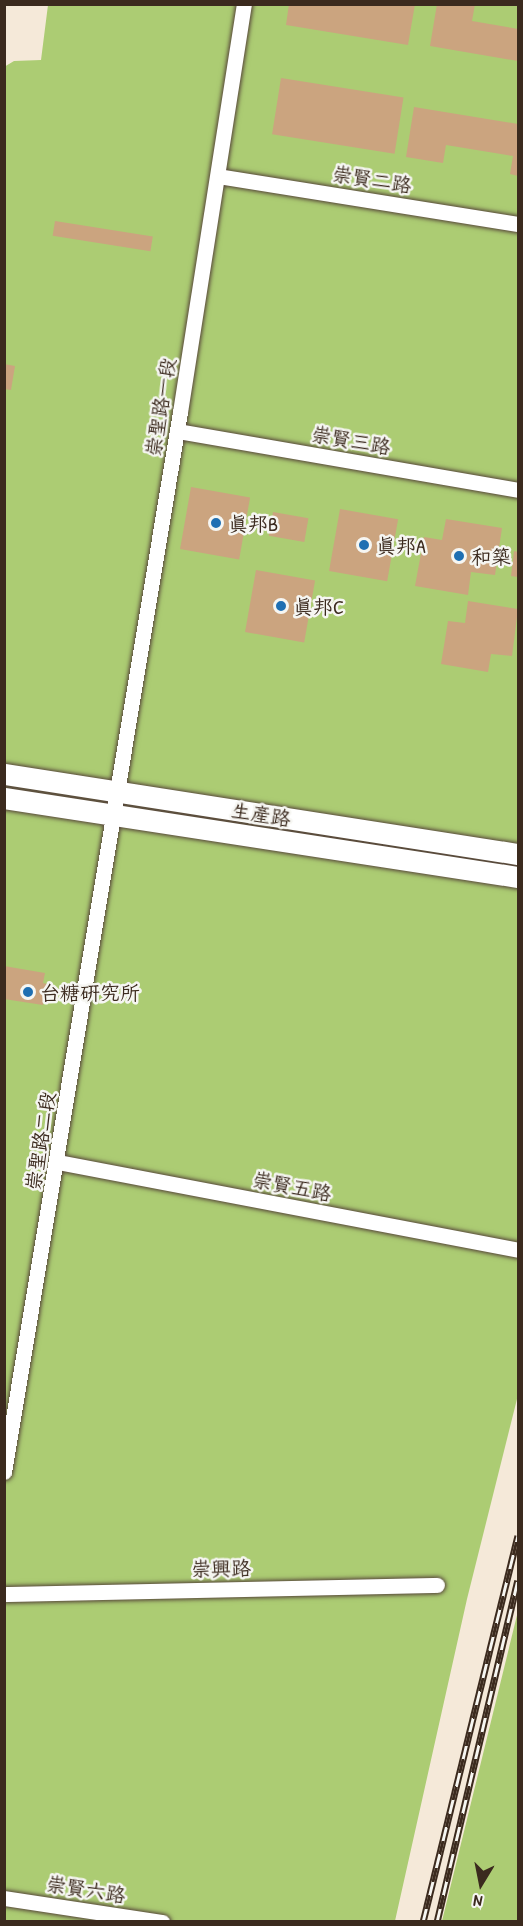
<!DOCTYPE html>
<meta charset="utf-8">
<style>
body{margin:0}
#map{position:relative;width:523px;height:1926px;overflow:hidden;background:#f5e9d9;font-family:"Patrick Hand","LXGW WenKai TC",sans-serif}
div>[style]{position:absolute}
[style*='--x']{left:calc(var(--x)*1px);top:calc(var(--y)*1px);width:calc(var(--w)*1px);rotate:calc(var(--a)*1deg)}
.green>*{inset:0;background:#accc73}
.building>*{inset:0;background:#cba47f;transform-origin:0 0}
.roads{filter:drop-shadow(0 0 2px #57473a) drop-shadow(0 0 2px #57473a)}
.street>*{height:15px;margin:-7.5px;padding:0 7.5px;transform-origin:7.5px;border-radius:7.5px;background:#fff}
.secondary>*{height:21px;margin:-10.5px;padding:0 10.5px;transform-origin:10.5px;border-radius:10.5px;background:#fff}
.rail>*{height:7px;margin-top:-3.5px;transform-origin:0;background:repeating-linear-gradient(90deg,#f6f6f2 0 14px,#3b2a1e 0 28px);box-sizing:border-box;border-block:2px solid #3b2a1e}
.dots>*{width:16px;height:16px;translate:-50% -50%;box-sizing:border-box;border:3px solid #f6f6f2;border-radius:50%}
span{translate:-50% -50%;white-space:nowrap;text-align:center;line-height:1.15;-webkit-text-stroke:5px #f6f6f2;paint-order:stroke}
.street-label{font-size:20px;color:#3b2a1e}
.poi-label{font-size:20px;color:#3b2a1e}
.left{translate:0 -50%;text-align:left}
.frame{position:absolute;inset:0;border:6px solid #3b2a1e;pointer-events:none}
.north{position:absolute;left:451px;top:1854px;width:60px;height:60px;-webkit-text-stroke:4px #f6f6f2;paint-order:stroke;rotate:190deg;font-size:16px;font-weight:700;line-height:24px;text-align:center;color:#3b2a1e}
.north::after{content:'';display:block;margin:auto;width:21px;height:27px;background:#3b2a1e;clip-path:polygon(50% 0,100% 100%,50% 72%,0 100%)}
</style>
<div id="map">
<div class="green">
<i style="clip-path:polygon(48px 5px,518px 5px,518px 1395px,467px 1599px,395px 1921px,5px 1921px,4px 67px,14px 61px,41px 60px)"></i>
<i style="clip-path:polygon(518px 1611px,518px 1921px,442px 1921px,483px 1754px)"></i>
</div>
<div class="building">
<i style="clip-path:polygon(289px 4px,415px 4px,408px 45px,286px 25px)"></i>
<i style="clip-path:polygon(437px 4px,475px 4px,472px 21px,518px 29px,518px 61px,430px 46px)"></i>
<i style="left:281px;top:78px;width:124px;height:57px;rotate:9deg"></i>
<i style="clip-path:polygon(414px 107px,518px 124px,518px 176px,510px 174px,513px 156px,446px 145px,443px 163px,406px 157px)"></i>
<i style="left:55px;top:221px;width:99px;height:15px;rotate:9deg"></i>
<i style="clip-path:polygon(4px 364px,15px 366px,11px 390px,4px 389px)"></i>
<i style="left:191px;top:487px;width:60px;height:63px;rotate:10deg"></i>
<i style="left:340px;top:509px;width:59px;height:63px;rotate:10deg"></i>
<i style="left:273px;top:512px;width:36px;height:24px;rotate:10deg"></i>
<i style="clip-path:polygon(446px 519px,502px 528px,495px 575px,471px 572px,468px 595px,415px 586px,424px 537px,442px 540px)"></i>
<i style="clip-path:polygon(514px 551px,518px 552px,518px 577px,511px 576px)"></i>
<i style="left:256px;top:570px;width:60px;height:63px;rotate:10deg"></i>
<i style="clip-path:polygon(468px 601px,518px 609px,512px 656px,491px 654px,488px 672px,441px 664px,448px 621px,465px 623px)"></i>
<i style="clip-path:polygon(4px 966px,45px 973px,43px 983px,52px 985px,49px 1002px,43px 1001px,43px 1005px,4px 999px)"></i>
</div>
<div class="roads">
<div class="street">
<i style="--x:218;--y:176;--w:304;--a:9.1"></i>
<i style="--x:177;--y:431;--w:346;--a:9.8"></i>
<i style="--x:58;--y:1162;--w:468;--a:10.8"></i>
<i style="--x:4;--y:1472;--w:1075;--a:-80.57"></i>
<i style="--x:180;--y:412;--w:413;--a:-81.1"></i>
<i style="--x:4;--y:1594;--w:433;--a:-1.2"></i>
<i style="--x:4;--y:1898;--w:160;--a:8.6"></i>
</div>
<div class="secondary">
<i style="--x:4;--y:774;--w:520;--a:8.85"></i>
<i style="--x:4;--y:798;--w:520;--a:8.74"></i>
</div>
</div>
<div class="rail">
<i style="--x:423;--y:1922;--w:398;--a:-76.2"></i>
<i style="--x:437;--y:1922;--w:351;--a:-76.7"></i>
</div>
<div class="dots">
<i style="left:216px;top:523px;background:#1f6fb2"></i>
<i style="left:364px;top:545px;background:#1f6fb2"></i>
<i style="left:459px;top:556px;background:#1f6fb2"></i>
<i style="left:281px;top:606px;background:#1f6fb2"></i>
<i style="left:28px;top:992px;background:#1f6fb2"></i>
</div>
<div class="street-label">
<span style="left:372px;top:179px;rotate:9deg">崇賢二路</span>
<span style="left:160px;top:407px;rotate:-81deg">崇聖路一段</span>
<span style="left:351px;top:440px;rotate:10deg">崇賢三路</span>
<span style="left:261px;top:814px;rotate:9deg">生產路</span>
<span style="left:40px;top:1141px;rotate:-81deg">崇聖路二段</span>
<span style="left:292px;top:1186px;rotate:11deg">崇賢五路</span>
<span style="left:221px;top:1568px;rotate:-1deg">崇興路</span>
<span style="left:86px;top:1889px;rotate:9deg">崇賢六路</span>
</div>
<div class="poi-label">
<span class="left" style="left:228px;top:523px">真邦B</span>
<span class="left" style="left:376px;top:545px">真邦A</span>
<span class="left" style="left:471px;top:556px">和築</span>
<span class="left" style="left:293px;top:606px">真邦C</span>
<span class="left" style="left:40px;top:992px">台糖研究所</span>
</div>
<div class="frame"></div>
<div class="north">N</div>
</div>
